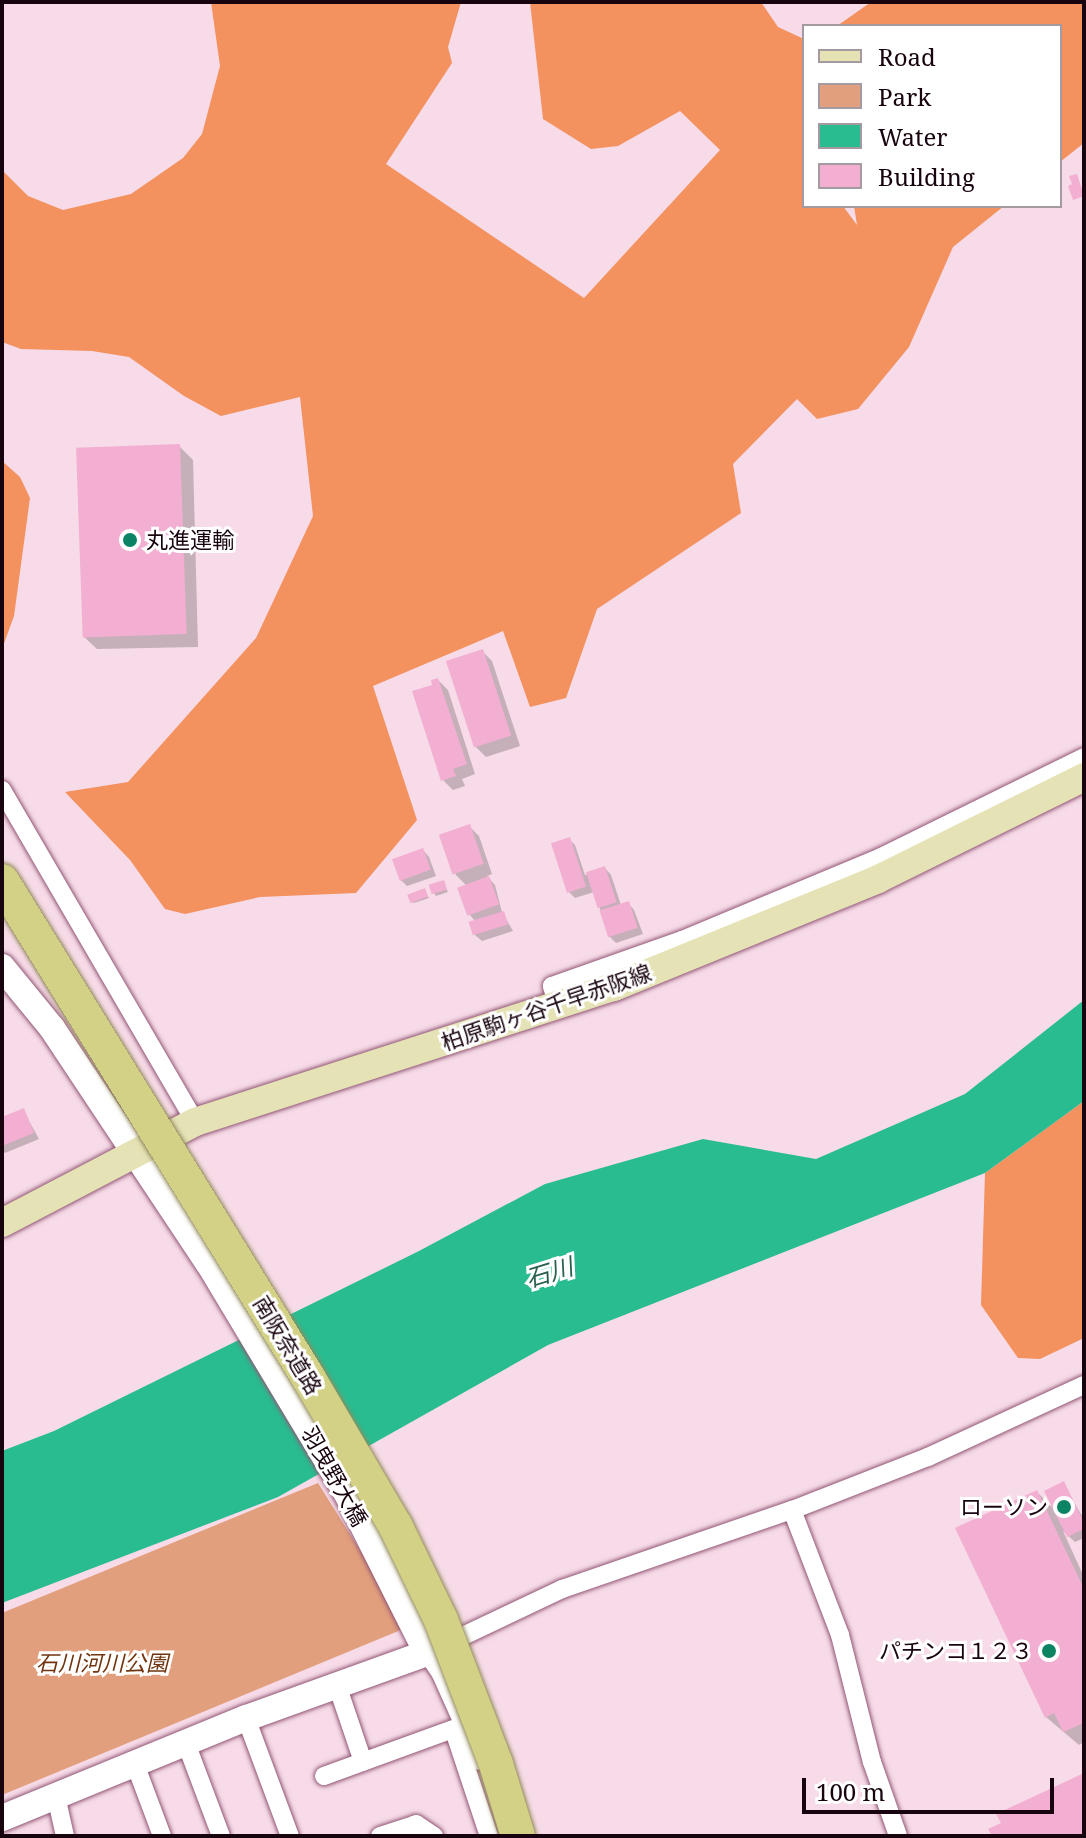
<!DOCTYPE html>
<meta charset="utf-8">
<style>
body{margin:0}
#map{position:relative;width:1086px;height:1838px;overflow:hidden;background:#f7dbe8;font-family:"Noto Serif","Noto Sans JP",serif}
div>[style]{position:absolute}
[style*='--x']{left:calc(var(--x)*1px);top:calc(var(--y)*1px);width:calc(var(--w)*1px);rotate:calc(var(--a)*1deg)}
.green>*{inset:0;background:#e19f7d}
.forest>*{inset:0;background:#f3915f}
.water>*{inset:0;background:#29bc91}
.shadow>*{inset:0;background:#0003}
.building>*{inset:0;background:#f2afd1;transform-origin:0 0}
.roads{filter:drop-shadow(0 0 2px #915675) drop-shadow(0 0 2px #915675)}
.street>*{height:18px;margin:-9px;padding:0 9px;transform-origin:9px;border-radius:9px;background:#fff}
.secondary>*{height:26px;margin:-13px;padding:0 13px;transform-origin:13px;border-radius:13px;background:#fff}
.primary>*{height:28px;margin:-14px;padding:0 14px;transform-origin:14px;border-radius:14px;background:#e5e3b6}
.bridges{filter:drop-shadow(0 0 2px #92895c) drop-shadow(0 0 2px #92895c)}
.highway-bridge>*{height:34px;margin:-17px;padding:0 17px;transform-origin:17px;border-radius:17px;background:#d3d185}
.dots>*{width:22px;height:22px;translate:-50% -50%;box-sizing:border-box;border:4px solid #fff;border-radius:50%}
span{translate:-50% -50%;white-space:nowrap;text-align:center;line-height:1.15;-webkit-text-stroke:6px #fff;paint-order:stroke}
.poi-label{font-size:22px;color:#18040f}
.left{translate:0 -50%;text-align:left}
.right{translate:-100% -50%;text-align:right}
.street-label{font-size:22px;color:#18040f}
.park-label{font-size:22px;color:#71340e;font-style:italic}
.water-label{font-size:24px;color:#2a604d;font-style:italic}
.frame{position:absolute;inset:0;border:4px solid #18040f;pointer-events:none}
.legend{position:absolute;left:802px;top:24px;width:260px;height:184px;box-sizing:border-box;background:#fff;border:2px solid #a39b9f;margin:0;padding:10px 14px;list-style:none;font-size:24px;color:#18040f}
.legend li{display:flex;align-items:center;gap:16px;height:40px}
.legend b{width:40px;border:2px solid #a39b9f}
.scale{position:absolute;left:802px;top:1778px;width:252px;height:36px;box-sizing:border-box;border:4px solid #18040f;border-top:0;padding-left:10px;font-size:24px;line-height:28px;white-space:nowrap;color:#18040f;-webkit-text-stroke:6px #fff;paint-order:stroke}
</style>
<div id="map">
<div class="green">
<i style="clip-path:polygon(318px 1483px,408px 1627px,2px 1795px,2px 1613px)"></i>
</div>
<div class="forest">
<i style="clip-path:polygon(211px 2px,461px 2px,448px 47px,452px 63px,386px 164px,584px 298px,720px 150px,680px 111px,618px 146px,591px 149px,543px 119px,530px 2px,761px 2px,778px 27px,804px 39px,804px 206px,843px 206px,857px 225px,854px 206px,1004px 206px,953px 247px,909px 347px,858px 409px,817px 419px,797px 399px,733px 464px,741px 513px,597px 609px,566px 698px,530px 707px,503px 631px,373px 686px,417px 820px,356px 893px,260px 897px,185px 914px,165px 909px,130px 860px,65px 792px,128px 782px,256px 638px,313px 516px,300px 397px,221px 416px,184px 396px,129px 357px,92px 351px,21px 349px,2px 342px,2px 170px,28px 196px,63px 210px,131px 194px,183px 158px,202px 134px,220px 66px)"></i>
<i style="clip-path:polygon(871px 2px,1084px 2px,1084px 143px,1060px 162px,1060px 26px,837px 26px)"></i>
<i style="clip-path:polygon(2px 461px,20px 477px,30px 498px,14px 616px,2px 649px)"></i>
<i style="clip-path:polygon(1084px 1101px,1084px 1338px,1040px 1359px,1018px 1358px,981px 1305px,985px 1173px)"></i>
</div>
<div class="water">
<i style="clip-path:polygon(1084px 1000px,1084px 1101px,985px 1173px,548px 1345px,278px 1497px,2px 1603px,2px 1451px,54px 1431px,419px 1251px,545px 1184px,703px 1139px,816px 1159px,965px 1094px)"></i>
</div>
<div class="shadow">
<i style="clip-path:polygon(179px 446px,193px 460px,198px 647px,97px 649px,83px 636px)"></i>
<i style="clip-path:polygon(482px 651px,492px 661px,520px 746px,486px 757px,476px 747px)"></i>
<i style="clip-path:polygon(438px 680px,448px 690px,475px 774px,462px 779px,465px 786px,453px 790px,443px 780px,435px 686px)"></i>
<i style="clip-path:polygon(469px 826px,479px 836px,492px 874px,487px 876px,495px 885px,502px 912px,513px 931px,482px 941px,475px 935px,476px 922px,469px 914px,467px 886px,455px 874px)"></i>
<i style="clip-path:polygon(569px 839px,575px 845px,585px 875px,605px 868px,611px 875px,621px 905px,628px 903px,634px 910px,643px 934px,616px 943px,610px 937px,594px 892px,575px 898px,568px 891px)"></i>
<i style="clip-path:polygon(423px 850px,429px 857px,436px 876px,407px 886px,401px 880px)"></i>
<i style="clip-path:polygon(443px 882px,448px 892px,436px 896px,434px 893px)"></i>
<i style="clip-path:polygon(424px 890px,429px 898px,414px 903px,411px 901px)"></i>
<i style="clip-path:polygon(23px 1110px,39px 1139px,5px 1153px,2px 1150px,2px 1119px)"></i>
<i style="clip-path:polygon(1063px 1484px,1084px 1519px,1084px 1538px,1075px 1542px,1063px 1531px,1084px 1577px,1084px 1742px,1079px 1745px,1046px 1717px,1037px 1492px,1055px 1510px)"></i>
</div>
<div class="building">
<i style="clip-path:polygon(1077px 174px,1084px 196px,1073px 200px,1068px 186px,1072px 184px,1069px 176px)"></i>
<i style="left:180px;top:444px;width:190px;height:104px;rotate:88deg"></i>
<i style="left:483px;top:649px;width:91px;height:39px;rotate:72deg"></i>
<i style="clip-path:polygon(438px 678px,467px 764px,453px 769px,456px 776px,441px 781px,412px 691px,432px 685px,431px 680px)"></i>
<i style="left:470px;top:824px;width:42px;height:33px;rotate:71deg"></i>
<i style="left:570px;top:837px;width:52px;height:20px;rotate:72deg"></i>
<i style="left:423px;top:848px;width:23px;height:33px;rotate:70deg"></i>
<i style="left:605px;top:866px;width:38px;height:20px;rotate:72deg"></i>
<i style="left:489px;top:876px;width:30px;height:34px;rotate:70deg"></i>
<i style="left:444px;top:880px;width:10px;height:16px;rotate:73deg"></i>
<i style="left:425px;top:888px;width:9px;height:19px;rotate:69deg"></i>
<i style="left:629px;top:901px;width:28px;height:31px;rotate:72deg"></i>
<i style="left:504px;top:911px;width:14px;height:37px;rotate:73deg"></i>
<i style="clip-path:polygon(24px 1108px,34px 1133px,2px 1146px,2px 1117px)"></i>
<i style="clip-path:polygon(1064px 1481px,1084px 1523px,1084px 1529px,1067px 1537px,1044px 1491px)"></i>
<i style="clip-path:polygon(1037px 1490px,1084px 1589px,1084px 1723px,1063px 1732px,1054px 1713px,1045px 1718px,955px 1528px)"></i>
<i style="clip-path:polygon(1084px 1773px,1084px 1836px,992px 1836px,988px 1829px,1001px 1823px,996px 1814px)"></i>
</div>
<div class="roads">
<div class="street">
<i style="--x:2;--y:790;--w:384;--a:59.8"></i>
<i style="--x:558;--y:1006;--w:21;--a:-107"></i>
<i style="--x:552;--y:986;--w:138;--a:-19.5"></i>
<i style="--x:682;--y:940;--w:216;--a:-22.6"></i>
<i style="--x:881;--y:857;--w:226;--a:-26.2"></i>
<i style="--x:792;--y:1510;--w:134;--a:69"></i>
<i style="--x:840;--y:1635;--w:131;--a:75.9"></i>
<i style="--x:872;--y:1762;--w:78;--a:70.6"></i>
<i style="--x:444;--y:1645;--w:131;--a:-25.4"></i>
<i style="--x:562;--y:1589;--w:243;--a:-19"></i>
<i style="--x:792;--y:1510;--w:146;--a:-21.3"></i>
<i style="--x:928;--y:1457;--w:172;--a:-24.8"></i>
<i style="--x:427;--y:1653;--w:25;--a:56"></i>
<i style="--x:441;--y:1674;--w:95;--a:65.9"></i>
<i style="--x:337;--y:1685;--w:81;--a:71.3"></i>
<i style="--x:246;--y:1718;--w:126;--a:69.6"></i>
<i style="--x:454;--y:1731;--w:111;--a:71.6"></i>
<i style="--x:186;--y:1743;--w:99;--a:69.4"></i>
<i style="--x:135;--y:1764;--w:77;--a:69.4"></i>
<i style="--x:324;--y:1776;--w:137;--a:-20"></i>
<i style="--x:56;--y:1796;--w:41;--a:77.3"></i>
<i style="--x:380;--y:1836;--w:38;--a:-18"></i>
<i style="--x:416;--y:1824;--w:22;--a:34"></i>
</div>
<div class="secondary">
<i style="--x:2;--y:967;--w:79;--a:50.7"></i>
<i style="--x:52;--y:1028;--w:283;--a:56.4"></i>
<i style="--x:209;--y:1264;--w:264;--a:59"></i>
<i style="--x:345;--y:1490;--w:182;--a:63.3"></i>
<i style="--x:427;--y:1653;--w:192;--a:160.2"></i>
<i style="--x:246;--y:1718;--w:264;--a:157.7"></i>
</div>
<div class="primary">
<i style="--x:2;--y:1223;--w:218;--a:-27.6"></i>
<i style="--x:195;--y:1122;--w:440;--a:-17.9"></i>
<i style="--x:614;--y:987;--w:285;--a:-22.2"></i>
<i style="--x:878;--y:879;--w:230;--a:-26.3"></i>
</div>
</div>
<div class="bridges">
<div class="highway-bridge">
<i style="--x:2;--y:881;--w:583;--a:58.33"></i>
<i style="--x:308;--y:1377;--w:172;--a:59.6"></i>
<i style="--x:395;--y:1525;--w:106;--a:64.2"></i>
<i style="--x:441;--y:1620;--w:154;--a:69.1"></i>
<i style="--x:496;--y:1764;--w:75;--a:73"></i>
</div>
</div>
<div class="dots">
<i style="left:130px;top:540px;background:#0c8362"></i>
<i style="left:1064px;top:1507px;background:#0c8362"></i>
<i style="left:1049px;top:1651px;background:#0c8362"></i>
</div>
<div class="poi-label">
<span class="left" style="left:146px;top:540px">丸進運輸</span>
<span class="right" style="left:1048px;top:1507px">ローソン</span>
<span class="right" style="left:1033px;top:1651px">パチンコ１２３</span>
</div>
<div class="street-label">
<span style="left:546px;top:1007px;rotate:-19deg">柏原駒ヶ谷千早赤阪線</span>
<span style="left:288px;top:1345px;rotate:59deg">南阪奈道路</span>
<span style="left:335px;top:1476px;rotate:61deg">羽曳野大橋</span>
</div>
<div class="park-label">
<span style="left:102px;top:1663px">石川河川公園</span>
</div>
<div class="water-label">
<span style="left:549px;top:1272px;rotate:-17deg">石川</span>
</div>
<div class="frame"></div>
<ul class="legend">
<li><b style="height:10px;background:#e5e3b6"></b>Road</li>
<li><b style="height:22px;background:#e19f7d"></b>Park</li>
<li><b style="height:22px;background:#29bc91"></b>Water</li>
<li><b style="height:22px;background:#f2afd1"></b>Building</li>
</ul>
<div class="scale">100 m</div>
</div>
